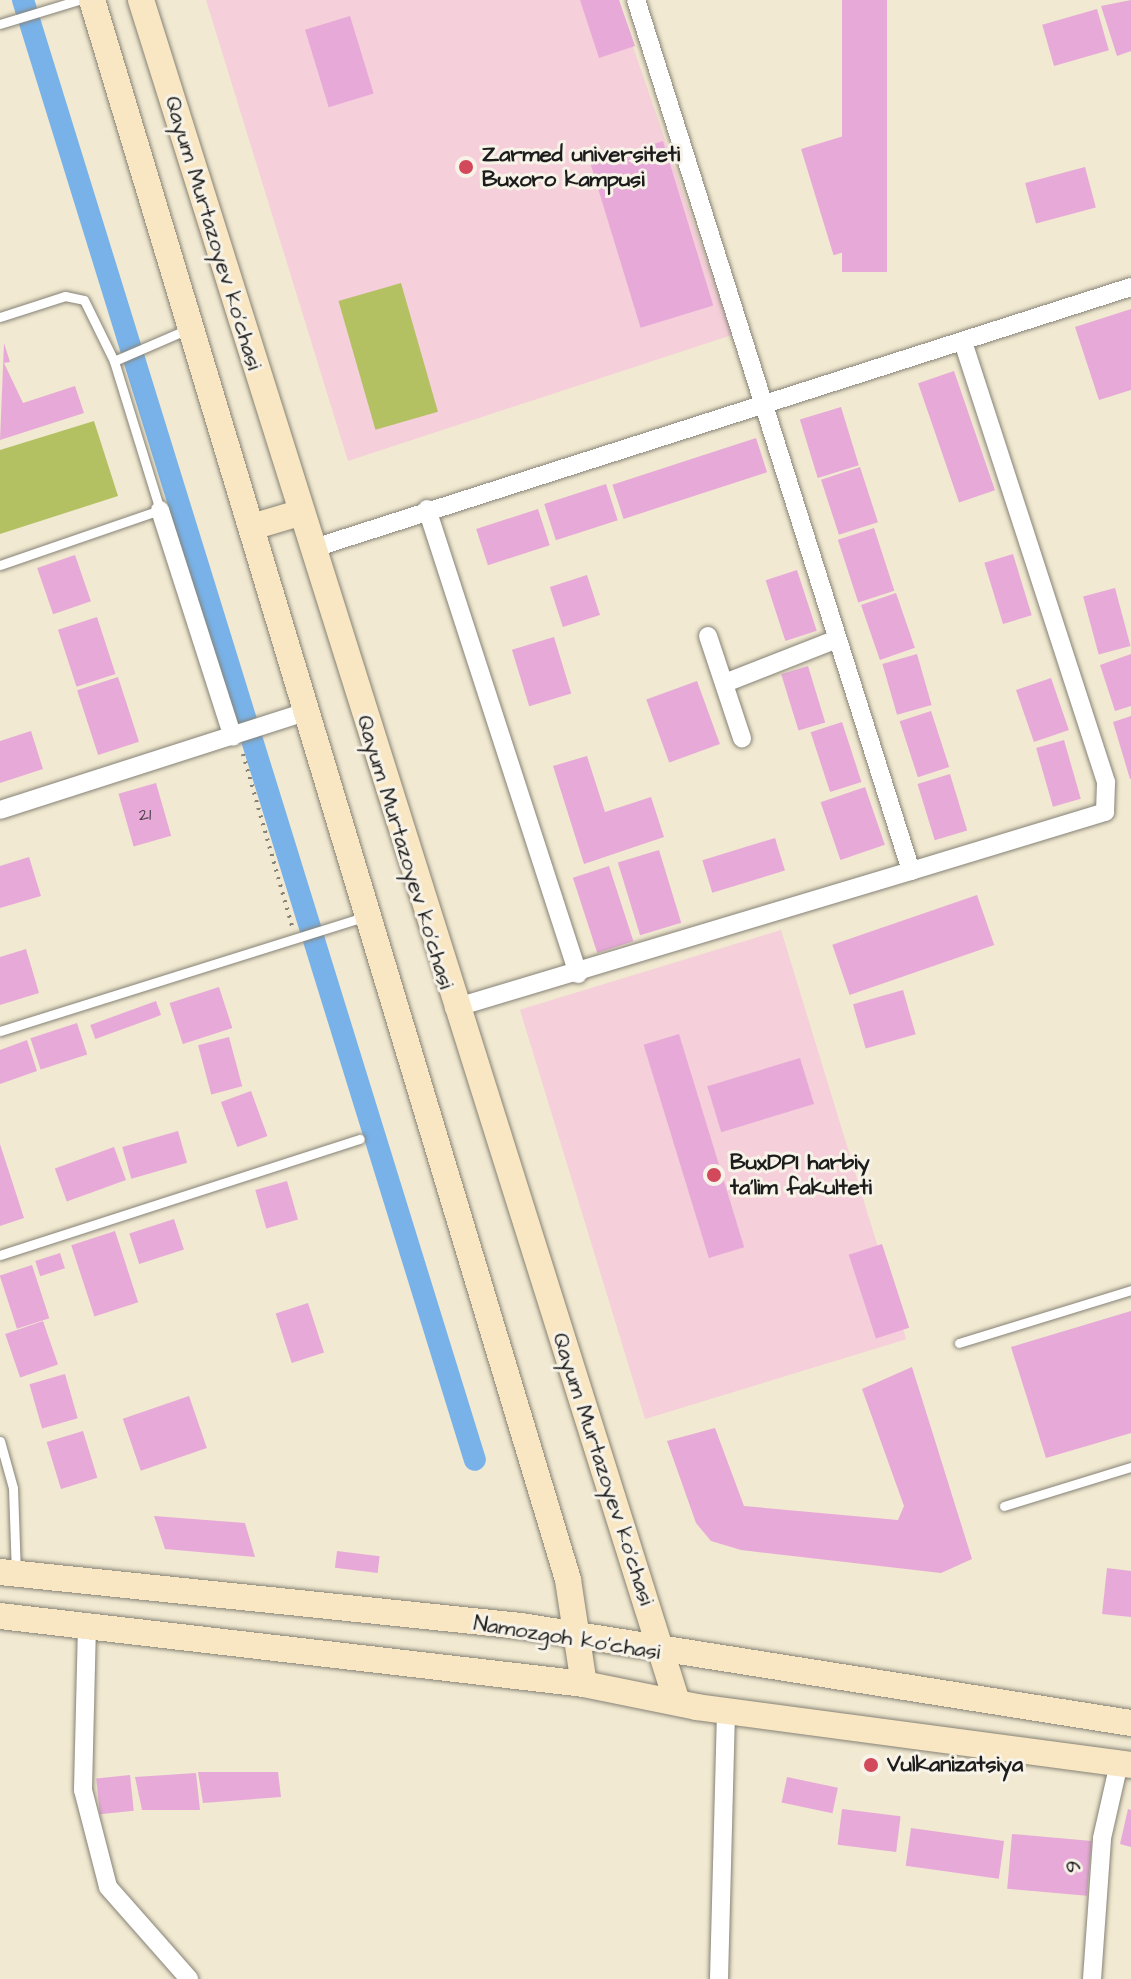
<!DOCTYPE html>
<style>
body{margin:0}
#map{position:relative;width:1131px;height:1979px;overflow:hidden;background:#f1e9d1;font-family:"Architects Daughter",sans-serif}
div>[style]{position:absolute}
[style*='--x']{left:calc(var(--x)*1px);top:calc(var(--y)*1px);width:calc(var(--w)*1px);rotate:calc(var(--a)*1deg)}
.built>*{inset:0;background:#f5cfd9;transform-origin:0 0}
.green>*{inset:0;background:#b3c163;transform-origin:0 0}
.canal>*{height:22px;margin:-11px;padding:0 11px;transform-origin:11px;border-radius:11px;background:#78b2e9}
.building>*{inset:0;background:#e7aad8;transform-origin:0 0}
.path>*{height:4px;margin-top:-2px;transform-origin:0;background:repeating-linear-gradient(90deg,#868276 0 2px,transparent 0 8px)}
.roads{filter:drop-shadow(0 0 2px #868276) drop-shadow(0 0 2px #868276)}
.lane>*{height:9px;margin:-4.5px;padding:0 4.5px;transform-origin:4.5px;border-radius:4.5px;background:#fff}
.street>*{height:18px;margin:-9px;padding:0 9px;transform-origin:9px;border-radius:9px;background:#fff}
.secondary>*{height:26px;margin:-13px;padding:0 13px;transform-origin:13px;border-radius:13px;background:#f9e7c3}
.dots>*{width:22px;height:22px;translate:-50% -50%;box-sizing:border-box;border:4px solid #f7f3e8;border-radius:50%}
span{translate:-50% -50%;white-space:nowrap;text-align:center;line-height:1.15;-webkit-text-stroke:6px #f7f3e8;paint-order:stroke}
.number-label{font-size:18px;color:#4f404b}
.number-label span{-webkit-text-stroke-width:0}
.poi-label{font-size:22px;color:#1c1c1c;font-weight:700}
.left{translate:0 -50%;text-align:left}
.street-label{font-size:22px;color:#1c1c1c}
</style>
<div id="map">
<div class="built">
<i style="clip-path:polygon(206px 0,617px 0,732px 335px,348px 461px)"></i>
<i style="left:781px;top:930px;width:428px;height:273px;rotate:73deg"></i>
</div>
<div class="green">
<i style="left:401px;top:283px;width:134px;height:65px;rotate:74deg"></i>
<i style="clip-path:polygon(94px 421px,118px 496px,0 534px,0 450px)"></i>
</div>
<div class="canal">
<i style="--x:23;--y:0;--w:1528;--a:72.8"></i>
</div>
<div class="building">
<i style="clip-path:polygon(580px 0,619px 0,635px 46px,599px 58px)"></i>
<i style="left:842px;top:0;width:45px;height:272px"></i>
<i style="clip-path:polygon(1131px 0,1131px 51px,1117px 56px,1101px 6px)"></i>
<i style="left:1097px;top:9px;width:43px;height:57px;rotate:74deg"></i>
<i style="left:350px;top:16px;width:81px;height:47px;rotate:73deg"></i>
<i style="left:847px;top:135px;width:111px;height:48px;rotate:73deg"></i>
<i style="left:663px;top:141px;width:172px;height:76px;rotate:73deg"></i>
<i style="left:1085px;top:167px;width:42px;height:62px;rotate:75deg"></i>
<i style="clip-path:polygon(1131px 309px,1131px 390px,1099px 400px,1075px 327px)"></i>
<i style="clip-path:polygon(4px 343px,10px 362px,4px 363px,23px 403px,75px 386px,84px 413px,0 440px)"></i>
<i style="left:954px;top:371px;width:126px;height:38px;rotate:71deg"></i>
<i style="left:841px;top:407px;width:61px;height:43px;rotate:73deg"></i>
<i style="left:756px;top:438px;width:36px;height:151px;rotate:72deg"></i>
<i style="left:860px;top:467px;width:58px;height:41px;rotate:72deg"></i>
<i style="left:606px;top:484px;width:38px;height:65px;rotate:72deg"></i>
<i style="left:538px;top:509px;width:38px;height:65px;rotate:72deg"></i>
<i style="left:874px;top:528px;width:66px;height:38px;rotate:72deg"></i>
<i style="left:1013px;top:554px;width:64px;height:30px;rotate:73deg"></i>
<i style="left:75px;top:555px;width:49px;height:40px;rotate:71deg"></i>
<i style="left:797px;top:570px;width:64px;height:33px;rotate:72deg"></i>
<i style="left:587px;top:575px;width:42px;height:39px;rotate:72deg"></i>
<i style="left:1115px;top:588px;width:60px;height:33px;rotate:75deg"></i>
<i style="left:896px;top:593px;width:58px;height:37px;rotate:71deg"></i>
<i style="left:97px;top:617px;width:60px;height:41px;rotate:72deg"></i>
<i style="left:554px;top:637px;width:59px;height:44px;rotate:73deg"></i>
<i style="left:917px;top:654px;width:53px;height:36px;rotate:74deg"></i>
<i style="clip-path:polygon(1131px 654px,1131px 706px,1115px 711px,1100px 665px)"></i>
<i style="left:808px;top:666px;width:59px;height:28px;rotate:73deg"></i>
<i style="left:118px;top:677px;width:68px;height:43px;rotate:72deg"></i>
<i style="left:1051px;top:678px;width:55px;height:37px;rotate:71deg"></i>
<i style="left:697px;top:681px;width:67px;height:54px;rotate:70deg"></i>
<i style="left:931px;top:711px;width:59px;height:33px;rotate:72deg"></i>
<i style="clip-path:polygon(1131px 716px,1131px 779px,1130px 779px,1113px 722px)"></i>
<i style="left:842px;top:722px;width:63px;height:33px;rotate:72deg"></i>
<i style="clip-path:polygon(31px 731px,43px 769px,0 783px,0 741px)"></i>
<i style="left:1064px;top:740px;width:61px;height:29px;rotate:74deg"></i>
<i style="clip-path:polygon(587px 756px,605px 812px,651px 797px,664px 837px,584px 864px,553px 766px)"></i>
<i style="left:950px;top:774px;width:59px;height:34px;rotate:73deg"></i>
<i style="left:156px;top:783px;width:55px;height:39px;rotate:74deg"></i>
<i style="left:865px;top:787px;width:61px;height:47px;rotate:71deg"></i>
<i style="left:775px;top:838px;width:34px;height:76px;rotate:73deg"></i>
<i style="left:659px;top:850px;width:76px;height:43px;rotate:73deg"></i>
<i style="clip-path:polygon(29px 857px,41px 896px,0 908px,0 866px)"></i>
<i style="left:609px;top:866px;width:79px;height:38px;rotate:72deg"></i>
<i style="left:977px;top:895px;width:53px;height:153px;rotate:71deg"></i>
<i style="clip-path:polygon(26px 949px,39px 993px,0 1005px,0 957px)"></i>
<i style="left:219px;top:987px;width:43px;height:52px;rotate:72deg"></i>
<i style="left:903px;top:990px;width:46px;height:52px;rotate:74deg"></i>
<i style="left:156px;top:1001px;width:15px;height:70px;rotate:70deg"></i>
<i style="left:77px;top:1023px;width:33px;height:49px;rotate:72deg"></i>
<i style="left:679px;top:1034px;width:223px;height:37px;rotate:73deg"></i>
<i style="left:229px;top:1037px;width:51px;height:32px;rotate:75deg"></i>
<i style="clip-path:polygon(27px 1040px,37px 1071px,0 1084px,0 1050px)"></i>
<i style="left:800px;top:1058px;width:48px;height:97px;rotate:73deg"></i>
<i style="left:251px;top:1091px;width:48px;height:32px;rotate:70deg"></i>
<i style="left:178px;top:1131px;width:33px;height:58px;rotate:74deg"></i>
<i style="clip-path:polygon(0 1144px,24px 1218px,0 1226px)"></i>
<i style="left:114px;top:1147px;width:35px;height:63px;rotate:70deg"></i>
<i style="left:287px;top:1181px;width:40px;height:33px;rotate:74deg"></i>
<i style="left:174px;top:1219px;width:32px;height:47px;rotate:72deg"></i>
<i style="left:115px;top:1231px;width:75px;height:46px;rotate:72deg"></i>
<i style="left:882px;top:1244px;width:88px;height:35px;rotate:72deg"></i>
<i style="left:60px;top:1253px;width:16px;height:26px;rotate:72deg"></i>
<i style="left:32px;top:1265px;width:56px;height:34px;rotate:72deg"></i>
<i style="left:308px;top:1303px;width:52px;height:34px;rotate:72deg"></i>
<i style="clip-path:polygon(1131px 1311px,1131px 1433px,1046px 1458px,1011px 1347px)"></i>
<i style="left:43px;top:1321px;width:46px;height:40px;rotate:71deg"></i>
<i style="clip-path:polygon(912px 1367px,972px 1559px,941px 1573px,741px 1550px,711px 1541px,696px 1523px,667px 1441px,715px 1428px,744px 1506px,898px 1520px,904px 1506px,862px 1389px)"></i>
<i style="left:65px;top:1374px;width:46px;height:37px;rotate:74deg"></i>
<i style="left:189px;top:1396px;width:55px;height:70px;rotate:71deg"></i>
<i style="left:83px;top:1431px;width:49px;height:38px;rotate:73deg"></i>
<i style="clip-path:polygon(154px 1516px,245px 1523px,255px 1557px,165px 1549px)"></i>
<i style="left:337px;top:1551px;width:43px;height:17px;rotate:7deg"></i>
<i style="clip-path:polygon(1107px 1568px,1131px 1571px,1131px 1617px,1102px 1614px)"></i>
<i style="clip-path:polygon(198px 1772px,278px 1772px,281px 1797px,203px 1803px)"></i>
<i style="clip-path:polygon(196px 1773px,200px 1810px,142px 1810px,135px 1777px)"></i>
<i style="left:130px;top:1775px;width:36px;height:34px;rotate:84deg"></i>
<i style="left:787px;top:1777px;width:52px;height:26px;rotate:12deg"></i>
<i style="left:842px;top:1809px;width:59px;height:36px;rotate:7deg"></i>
<i style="clip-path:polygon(1128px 1809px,1131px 1810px,1131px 1847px,1120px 1844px)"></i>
<i style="left:911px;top:1828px;width:94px;height:38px;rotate:8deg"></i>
<i style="left:1012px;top:1834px;width:80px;height:55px;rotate:5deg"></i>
</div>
<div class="path">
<i style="--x:243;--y:754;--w:179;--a:74.1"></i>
</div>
<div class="roads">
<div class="lane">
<i style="--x:0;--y:24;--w:83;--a:-16.9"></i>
<i style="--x:0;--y:317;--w:68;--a:-17.9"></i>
<i style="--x:65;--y:296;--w:19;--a:12"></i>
<i style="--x:84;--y:300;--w:68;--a:63.8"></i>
<i style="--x:114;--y:361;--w:81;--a:-23.4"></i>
<i style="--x:0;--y:565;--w:169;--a:-19"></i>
<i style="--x:160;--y:510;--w:156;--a:-107.2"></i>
<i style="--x:0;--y:1031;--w:385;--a:-17.4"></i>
<i style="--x:0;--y:1255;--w:378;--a:-17.9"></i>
<i style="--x:959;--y:1343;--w:180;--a:-17.1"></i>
<i style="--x:0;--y:1441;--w:49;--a:74.5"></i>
<i style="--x:13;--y:1488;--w:84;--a:88"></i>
<i style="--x:1004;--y:1506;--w:133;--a:-17.1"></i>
</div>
<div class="street">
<i style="--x:427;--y:509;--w:489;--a:72"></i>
<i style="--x:160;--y:510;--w:238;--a:72.2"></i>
<i style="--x:311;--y:549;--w:861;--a:-17.72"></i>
<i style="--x:708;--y:636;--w:108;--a:71.6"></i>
<i style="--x:725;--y:683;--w:118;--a:-21.4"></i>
<i style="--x:0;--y:810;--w:324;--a:-17.8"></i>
<i style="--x:911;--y:871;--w:203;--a:-16.9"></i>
<i style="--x:1105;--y:812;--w:30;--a:-88"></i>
<i style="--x:1106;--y:782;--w:463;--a:-108"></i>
<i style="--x:454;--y:1008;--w:477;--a:-16.7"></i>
<i style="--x:911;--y:871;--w:913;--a:-107.52"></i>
<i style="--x:87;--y:1625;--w:165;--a:91.4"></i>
<i style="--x:83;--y:1790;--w:100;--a:75.5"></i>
<i style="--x:108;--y:1887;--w:123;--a:48.6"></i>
<i style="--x:719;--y:1979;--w:268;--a:-88.5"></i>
<i style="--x:1092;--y:1979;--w:141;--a:-85.9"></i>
<i style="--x:1102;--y:1838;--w:77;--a:-77.2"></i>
</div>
<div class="secondary">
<i style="--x:92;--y:0;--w:1650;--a:73.23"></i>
<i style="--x:568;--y:1580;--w:105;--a:81.3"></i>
<i style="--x:141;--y:0;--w:1784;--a:72.52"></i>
<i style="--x:252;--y:527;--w:49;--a:-16.6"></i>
<i style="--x:0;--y:1572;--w:524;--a:5.92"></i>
<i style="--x:521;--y:1626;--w:618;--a:9.04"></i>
<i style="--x:0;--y:1616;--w:588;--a:6.64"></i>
<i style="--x:584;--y:1684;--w:115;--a:11.5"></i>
<i style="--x:697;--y:1707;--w:438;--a:7.6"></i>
</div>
</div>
<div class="dots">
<i style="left:466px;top:167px;background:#d1495b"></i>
<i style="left:714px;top:1175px;background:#d1495b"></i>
<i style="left:871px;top:1765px;background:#d1495b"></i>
</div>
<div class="number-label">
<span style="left:145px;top:815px">21</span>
</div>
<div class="poi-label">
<span class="left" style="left:482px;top:167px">Zarmed universiteti<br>Buxoro kampusi</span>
<span class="left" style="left:730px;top:1175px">BuxDPI harbiy<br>ta'lim fakulteti</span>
<span class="left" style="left:887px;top:1765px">Vulkanizatsiya</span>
</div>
<div class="street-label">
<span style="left:213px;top:233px;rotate:73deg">Qayum Murtazoyev ko'chasi</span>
<span style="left:405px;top:852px;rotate:73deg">Qayum Murtazoyev ko'chasi</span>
<span style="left:603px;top:1469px;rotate:72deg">Qayum Murtazoyev ko'chasi</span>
<span style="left:567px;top:1638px;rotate:9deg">Namozgoh ko'chasi</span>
<span style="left:1074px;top:1867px;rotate:-83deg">9</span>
</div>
</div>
